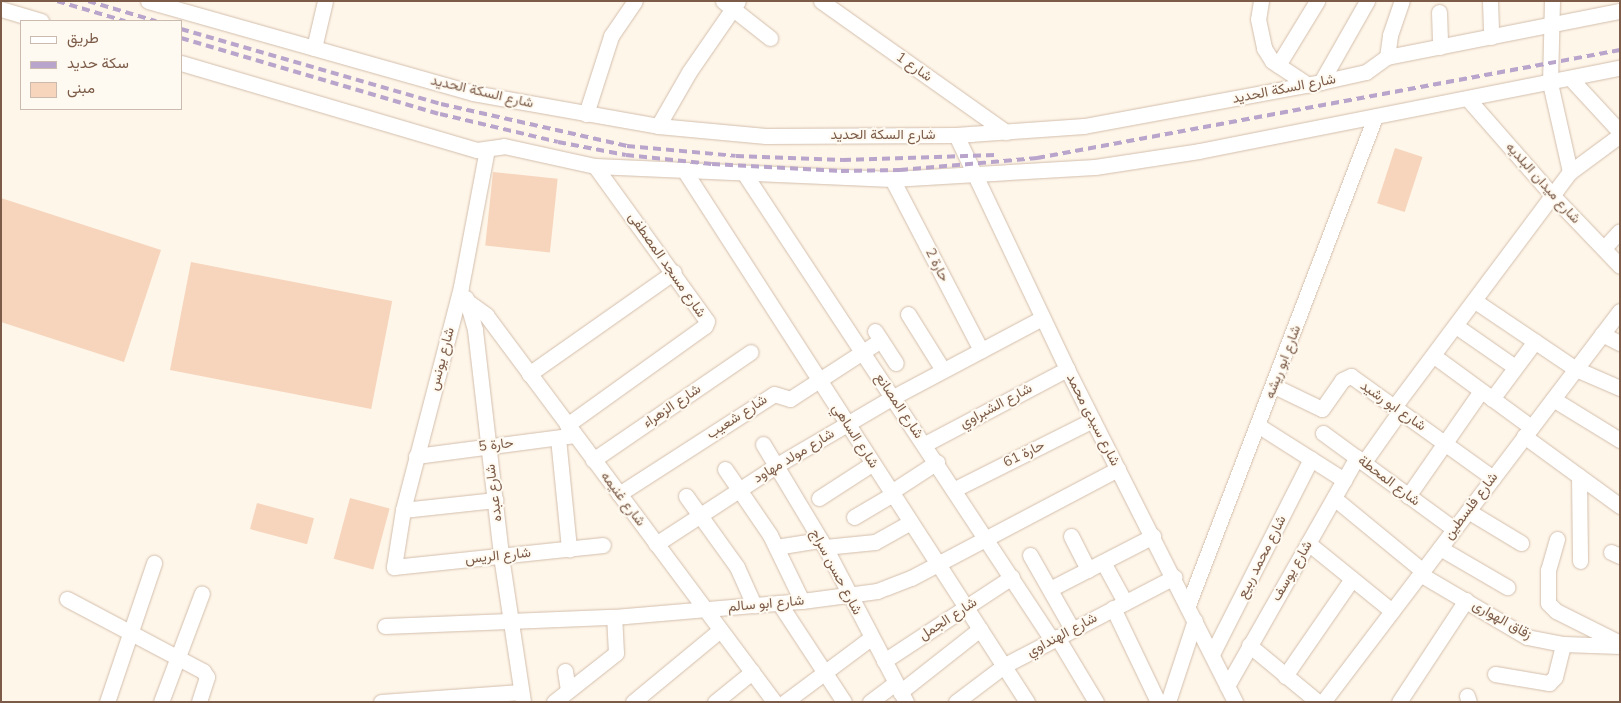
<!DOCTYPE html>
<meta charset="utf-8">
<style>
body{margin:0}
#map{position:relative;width:1621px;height:703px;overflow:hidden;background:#fef6e9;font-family:"Nunito Sans",Vazirmatn,sans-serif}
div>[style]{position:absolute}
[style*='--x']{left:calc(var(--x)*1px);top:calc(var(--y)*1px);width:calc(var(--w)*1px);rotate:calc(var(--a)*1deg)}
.building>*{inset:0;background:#f7d5bd;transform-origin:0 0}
.roads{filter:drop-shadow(0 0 1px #d3beac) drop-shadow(0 0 1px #d3beac)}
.street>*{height:15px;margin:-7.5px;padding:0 7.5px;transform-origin:7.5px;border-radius:7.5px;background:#fff}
.rail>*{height:4px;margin-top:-2px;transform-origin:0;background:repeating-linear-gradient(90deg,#b9a4cb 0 8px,transparent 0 13px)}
span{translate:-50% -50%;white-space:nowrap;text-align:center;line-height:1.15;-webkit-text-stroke:4px #fffaf1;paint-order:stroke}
.street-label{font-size:14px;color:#7c5c49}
.frame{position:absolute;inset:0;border:2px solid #7c5c49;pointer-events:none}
.legend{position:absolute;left:20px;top:20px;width:162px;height:90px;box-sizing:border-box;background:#fffaf1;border:1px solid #cbbbae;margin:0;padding:6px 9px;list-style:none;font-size:15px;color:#7c5c49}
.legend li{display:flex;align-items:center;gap:10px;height:25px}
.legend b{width:25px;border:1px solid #cbbbae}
</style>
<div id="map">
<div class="building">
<i style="left:1395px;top:148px;width:29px;height:58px;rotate:18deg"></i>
<i style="left:493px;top:172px;width:65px;height:74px;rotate:6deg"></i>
<i style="clip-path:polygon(1px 198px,161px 250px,124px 362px,1px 322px)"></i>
<i style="left:191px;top:262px;width:205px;height:110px;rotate:11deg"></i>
<i style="left:350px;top:498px;width:41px;height:63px;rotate:15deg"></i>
<i style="left:257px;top:503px;width:59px;height:27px;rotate:15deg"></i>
</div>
<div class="roads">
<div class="street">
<i style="--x:148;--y:1;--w:338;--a:15.8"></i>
<i style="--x:473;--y:93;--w:188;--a:10.1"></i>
<i style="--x:658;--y:126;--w:108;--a:5.3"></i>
<i style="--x:766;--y:136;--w:190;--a:-0.3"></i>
<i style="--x:956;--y:135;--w:128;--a:-4"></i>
<i style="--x:1084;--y:126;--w:241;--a:-10.5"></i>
<i style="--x:1321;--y:82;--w:46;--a:-12.5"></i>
<i style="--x:1366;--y:72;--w:26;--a:-36"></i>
<i style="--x:1387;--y:57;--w:237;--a:-11.2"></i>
<i style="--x:723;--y:1;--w:60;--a:38.2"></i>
<i style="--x:821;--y:1;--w:227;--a:35.3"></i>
<i style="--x:1261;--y:1;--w:18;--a:99"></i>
<i style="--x:1258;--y:19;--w:30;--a:78"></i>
<i style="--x:1264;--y:48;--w:15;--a:58"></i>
<i style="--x:1272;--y:61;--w:43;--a:33.7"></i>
<i style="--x:1490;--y:1;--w:36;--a:88"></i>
<i style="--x:1552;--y:1;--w:82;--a:91.4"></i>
<i style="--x:1550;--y:83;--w:91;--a:77.3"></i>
<i style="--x:1;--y:9;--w:42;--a:16.7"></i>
<i style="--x:1439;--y:12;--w:35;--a:88"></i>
<i style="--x:314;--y:48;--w:48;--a:-76.8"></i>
<i style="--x:1387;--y:57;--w:22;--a:-82"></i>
<i style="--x:1390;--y:35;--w:36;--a:-71"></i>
<i style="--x:181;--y:63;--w:309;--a:16.4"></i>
<i style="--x:477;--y:150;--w:27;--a:-8"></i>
<i style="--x:504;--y:146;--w:93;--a:12.4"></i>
<i style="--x:595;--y:166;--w:297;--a:2.5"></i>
<i style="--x:892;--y:179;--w:203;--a:-3.4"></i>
<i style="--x:1095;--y:167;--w:105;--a:-8.7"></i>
<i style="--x:1199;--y:151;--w:429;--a:-11.2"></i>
<i style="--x:1278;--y:65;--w:75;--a:-58.6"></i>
<i style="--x:1571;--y:79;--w:72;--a:47.2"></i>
<i style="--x:1321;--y:82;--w:93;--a:-60.4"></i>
<i style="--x:1468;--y:99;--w:128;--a:48.8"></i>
<i style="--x:1552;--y:195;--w:98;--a:46.2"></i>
<i style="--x:586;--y:114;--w:82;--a:-72.2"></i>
<i style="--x:611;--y:36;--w:42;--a:-55.6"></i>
<i style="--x:658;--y:126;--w:62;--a:-60.1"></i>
<i style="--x:689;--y:72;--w:86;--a:-55.4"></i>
<i style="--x:956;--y:135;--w:259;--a:64.6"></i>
<i style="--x:1067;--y:369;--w:373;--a:63.2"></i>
<i style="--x:487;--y:149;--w:140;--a:100.7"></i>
<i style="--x:461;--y:287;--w:230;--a:104.6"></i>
<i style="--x:403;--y:510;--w:58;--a:99"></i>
<i style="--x:394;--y:567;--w:210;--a:-6"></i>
<i style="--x:684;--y:170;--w:633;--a:57.19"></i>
<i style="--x:744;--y:173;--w:559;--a:56.59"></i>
<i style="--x:892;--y:179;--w:193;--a:62.5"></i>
<i style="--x:1604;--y:248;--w:23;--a:-47"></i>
<i style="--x:466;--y:298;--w:33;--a:74"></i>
<i style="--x:475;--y:330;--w:227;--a:83.4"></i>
<i style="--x:501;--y:556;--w:148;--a:81.4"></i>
<i style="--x:467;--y:301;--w:24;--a:36"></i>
<i style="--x:486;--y:315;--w:482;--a:53.3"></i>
<i style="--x:1475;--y:301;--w:122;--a:34"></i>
<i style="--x:1576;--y:369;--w:48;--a:23.4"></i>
<i style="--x:908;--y:314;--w:66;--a:58"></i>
<i style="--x:1456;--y:326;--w:72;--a:34.8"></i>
<i style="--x:875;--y:331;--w:38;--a:57"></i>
<i style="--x:1602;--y:334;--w:20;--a:27"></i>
<i style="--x:1434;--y:356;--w:120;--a:36.2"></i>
<i style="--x:529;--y:374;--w:177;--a:-35.1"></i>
<i style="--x:1274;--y:386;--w:53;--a:25.6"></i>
<i style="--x:1322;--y:409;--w:35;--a:-55"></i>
<i style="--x:1342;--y:380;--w:10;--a:-24"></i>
<i style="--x:1351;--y:376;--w:175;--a:35.7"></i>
<i style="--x:1492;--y:399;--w:72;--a:-53.4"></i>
<i style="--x:1553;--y:399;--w:79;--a:31.5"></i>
<i style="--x:1394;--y:407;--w:294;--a:-53.2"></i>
<i style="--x:1570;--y:172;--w:62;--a:-36.5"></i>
<i style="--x:567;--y:425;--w:170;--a:-35.7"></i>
<i style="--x:705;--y:326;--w:5;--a:-68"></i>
<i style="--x:707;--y:321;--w:191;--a:-125.9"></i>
<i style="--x:1259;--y:426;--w:101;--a:32.4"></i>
<i style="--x:1323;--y:433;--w:162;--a:36.2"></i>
<i style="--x:1524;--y:436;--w:119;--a:36.1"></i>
<i style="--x:558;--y:438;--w:112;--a:84.3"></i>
<i style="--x:763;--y:444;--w:120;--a:59"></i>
<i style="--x:825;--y:547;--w:175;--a:62.4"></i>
<i style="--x:925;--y:444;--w:161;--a:-27.8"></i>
<i style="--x:416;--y:456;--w:160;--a:-7.5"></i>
<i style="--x:593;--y:460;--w:191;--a:-34.4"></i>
<i style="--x:1364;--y:462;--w:62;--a:-54.8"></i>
<i style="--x:725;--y:469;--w:80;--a:55.7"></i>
<i style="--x:770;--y:535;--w:73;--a:64.1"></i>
<i style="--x:1579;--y:476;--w:85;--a:89.3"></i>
<i style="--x:955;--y:489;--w:154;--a:-26.6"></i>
<i style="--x:891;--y:492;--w:55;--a:-33.1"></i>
<i style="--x:619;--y:494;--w:184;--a:-32.8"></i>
<i style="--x:774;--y:394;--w:17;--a:17"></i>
<i style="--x:790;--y:399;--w:108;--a:-33"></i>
<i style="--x:686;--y:496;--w:87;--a:54.3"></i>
<i style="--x:737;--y:567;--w:42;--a:65.9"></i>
<i style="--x:1408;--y:496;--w:128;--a:-55.2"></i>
<i style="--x:819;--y:498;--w:64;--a:-32.9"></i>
<i style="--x:1334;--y:498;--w:115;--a:39.4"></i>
<i style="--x:403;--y:510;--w:93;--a:-6.2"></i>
<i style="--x:1468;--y:511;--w:62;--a:31.1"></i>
<i style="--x:854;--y:517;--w:45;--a:-30.5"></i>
<i style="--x:1071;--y:536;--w:38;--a:63"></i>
<i style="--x:1557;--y:539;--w:32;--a:106"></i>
<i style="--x:1548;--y:570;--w:33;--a:90"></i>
<i style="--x:1548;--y:603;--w:11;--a:45"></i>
<i style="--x:1556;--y:611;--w:72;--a:26.6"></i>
<i style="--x:1308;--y:543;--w:108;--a:39"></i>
<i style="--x:656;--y:544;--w:145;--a:-33.1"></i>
<i style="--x:777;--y:465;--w:134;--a:-30.4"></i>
<i style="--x:893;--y:397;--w:169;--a:-27.9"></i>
<i style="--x:776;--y:547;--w:45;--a:-9"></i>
<i style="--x:825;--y:547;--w:50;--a:-5.7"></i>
<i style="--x:875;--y:542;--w:41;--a:-29.1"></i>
<i style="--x:1440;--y:548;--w:78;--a:30.2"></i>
<i style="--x:1611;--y:552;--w:10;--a:24"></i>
<i style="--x:1030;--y:555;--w:85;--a:60.4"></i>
<i style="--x:1103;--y:562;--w:46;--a:61.2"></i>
<i style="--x:1420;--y:574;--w:124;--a:30.5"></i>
<i style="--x:1527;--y:637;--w:37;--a:11"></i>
<i style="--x:1563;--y:644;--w:57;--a:2"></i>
<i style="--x:1050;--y:589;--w:116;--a:-27.2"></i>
<i style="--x:67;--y:599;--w:154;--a:27.9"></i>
<i style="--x:203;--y:671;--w:7;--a:56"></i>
<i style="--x:207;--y:677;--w:26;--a:108"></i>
<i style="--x:779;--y:603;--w:118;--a:56.7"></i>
<i style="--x:1188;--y:605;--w:523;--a:-69.03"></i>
<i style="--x:1113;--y:608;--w:104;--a:64.4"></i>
<i style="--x:385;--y:626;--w:229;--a:-2.3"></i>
<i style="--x:614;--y:617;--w:189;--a:-4.9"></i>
<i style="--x:802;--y:601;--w:76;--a:-7.6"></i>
<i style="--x:877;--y:591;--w:36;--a:-21"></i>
<i style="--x:911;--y:578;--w:234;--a:-27.8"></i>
<i style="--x:1057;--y:637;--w:76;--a:59"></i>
<i style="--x:1249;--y:645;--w:89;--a:39.6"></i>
<i style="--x:1212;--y:654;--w:219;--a:-63.1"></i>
<i style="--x:884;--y:661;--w:153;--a:-33.3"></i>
<i style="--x:565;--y:671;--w:18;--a:81"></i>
<i style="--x:1495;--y:674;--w:55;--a:9.5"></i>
<i style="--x:1549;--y:683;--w:8;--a:-45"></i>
<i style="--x:1555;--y:677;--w:34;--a:-76"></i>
<i style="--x:1285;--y:676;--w:118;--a:-55.4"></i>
<i style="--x:1227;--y:686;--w:263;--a:-60.4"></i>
<i style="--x:900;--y:692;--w:102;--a:-38.2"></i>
<i style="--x:1467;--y:696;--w:6;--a:72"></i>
<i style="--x:107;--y:702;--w:147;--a:-71.3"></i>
<i style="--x:161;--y:702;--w:116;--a:-69.4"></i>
<i style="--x:381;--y:702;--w:140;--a:-4.1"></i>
<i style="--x:554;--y:702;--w:79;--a:-38.3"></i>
<i style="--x:616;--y:653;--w:36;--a:-93"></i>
<i style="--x:633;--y:702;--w:113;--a:-39.6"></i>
<i style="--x:715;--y:702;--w:48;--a:-39"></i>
<i style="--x:785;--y:702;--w:107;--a:-36.7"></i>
<i style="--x:870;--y:702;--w:31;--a:-37"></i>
<i style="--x:956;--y:702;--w:61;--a:-37.1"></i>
<i style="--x:1005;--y:665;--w:191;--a:-27.5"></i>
<i style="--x:1168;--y:702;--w:86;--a:-71.8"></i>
<i style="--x:1323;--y:702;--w:491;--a:-52.8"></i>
<i style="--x:1399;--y:702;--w:122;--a:-56.7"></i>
</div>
</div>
<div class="rail">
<i style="--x:57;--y:1;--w:71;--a:16.4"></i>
<i style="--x:88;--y:1;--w:71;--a:16.4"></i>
<i style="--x:181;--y:29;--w:271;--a:16.1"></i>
<i style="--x:441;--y:104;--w:191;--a:12.7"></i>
<i style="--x:627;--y:146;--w:109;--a:5.2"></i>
<i style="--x:736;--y:156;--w:107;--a:2.1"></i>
<i style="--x:843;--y:160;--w:152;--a:-1.9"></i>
<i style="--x:181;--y:38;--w:270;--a:16.4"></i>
<i style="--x:440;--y:114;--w:121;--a:13.3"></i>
<i style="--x:558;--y:142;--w:69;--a:10.8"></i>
<i style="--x:626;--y:155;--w:86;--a:6"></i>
<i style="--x:712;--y:164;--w:129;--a:3.1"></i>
<i style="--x:841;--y:171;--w:59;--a:-1"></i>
<i style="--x:900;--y:170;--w:138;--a:-5"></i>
<i style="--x:1037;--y:158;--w:593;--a:-10.49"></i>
</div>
<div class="street-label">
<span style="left:914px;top:67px;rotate:35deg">شارع 1</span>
<span style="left:1284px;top:89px;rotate:-11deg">شارع السكة الحديد</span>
<span style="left:482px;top:92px;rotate:13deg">شارع السكة الحديد</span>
<span style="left:883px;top:135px">شارع السكة الحديد</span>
<span style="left:1543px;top:183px;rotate:48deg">شارع ميدان البلديه</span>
<span style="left:667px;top:265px;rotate:55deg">شارع مسجد المصطفى</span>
<span style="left:937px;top:265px;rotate:63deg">حارة 2</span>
<span style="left:442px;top:359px;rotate:-75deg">شارع يونس</span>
<span style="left:1283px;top:362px;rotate:-69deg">شارع ابو ريشه</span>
<span style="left:672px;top:406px;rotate:-34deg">شارع الزهراء</span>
<span style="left:899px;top:406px;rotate:56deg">شارع المصانع</span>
<span style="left:996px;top:406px;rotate:-28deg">شارع الشبراوي</span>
<span style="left:1393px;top:406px;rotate:35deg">شارع ابو رشيد</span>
<span style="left:737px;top:417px;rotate:-33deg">شارع شعيب</span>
<span style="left:1093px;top:420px;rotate:63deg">شارع سيدى محمد</span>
<span style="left:855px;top:436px;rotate:57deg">شارع الساهي</span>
<span style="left:496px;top:445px;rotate:-7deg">حارة 5</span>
<span style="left:1024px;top:454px;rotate:-26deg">حارة 61</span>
<span style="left:794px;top:456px;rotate:-31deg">شارع مولد مهاود</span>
<span style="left:1389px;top:481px;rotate:37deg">شارع المحطة</span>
<span style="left:494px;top:493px;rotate:-97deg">شارع عبده</span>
<span style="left:623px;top:499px;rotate:53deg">شارع غنيمه</span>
<span style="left:1471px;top:506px;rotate:-53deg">شارع فلسطين</span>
<span style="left:498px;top:556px;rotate:-6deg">شارع الريس</span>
<span style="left:1262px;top:557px;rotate:-63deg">شارع محمد ربيع</span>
<span style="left:1292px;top:571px;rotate:-60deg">شارع يوسف</span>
<span style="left:836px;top:572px;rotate:62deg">شارع حسن سراج</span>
<span style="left:766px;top:604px;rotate:-5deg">شارع ابو سالم</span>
<span style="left:948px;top:619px;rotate:-33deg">شارع الجمل</span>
<span style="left:1502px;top:620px;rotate:29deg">زقاق الهوارى</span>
<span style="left:1062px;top:635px;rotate:-28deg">شارع الهنداوي</span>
</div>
<div class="frame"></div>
<ul class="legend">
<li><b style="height:6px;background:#fff"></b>طريق</li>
<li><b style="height:6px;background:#b9a4cb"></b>سكة حديد</li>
<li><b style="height:14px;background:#f7d5bd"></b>مبنى</li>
</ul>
</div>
